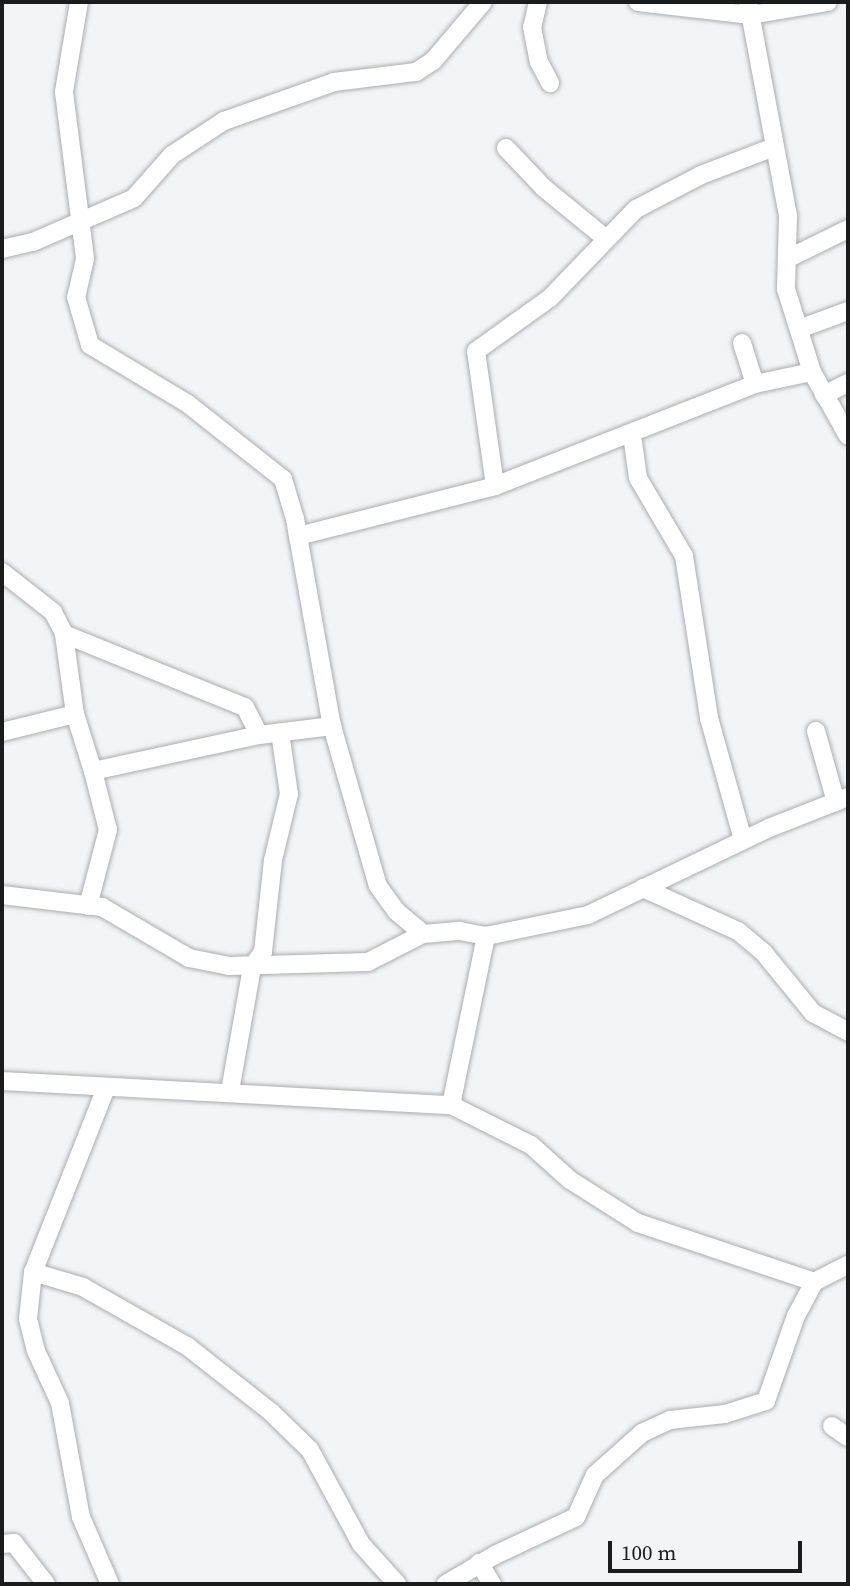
<!DOCTYPE html>
<style>
body{margin:0}
#map{position:relative;width:850px;height:1586px;overflow:hidden;background:#f2f5f8;font-family:"Source Serif 4",serif}
div>[style]{position:absolute}
[style*='--x']{left:calc(var(--x)*1px);top:calc(var(--y)*1px);width:calc(var(--w)*1px);rotate:calc(var(--a)*1deg)}
.roads{filter:drop-shadow(0 0 2px #aaacb0) drop-shadow(0 0 2px #aaacb0)}
.minor>*{height:18px;margin:-9px;padding:0 9px;transform-origin:9px;border-radius:9px;background:#fff}
span{translate:-50% -50%;white-space:nowrap;text-align:center;line-height:1.15;-webkit-text-stroke:6px #f2f5f8;paint-order:stroke}
.frame{position:absolute;inset:0;border:4px solid #1a1b1c;pointer-events:none}
.scale{position:absolute;left:608px;top:1541px;width:194px;height:32px;box-sizing:border-box;border:4px solid #1a1b1c;border-top:0;padding-left:9px;font-size:21px;line-height:24px;white-space:nowrap;color:#1a1b1c;-webkit-text-stroke:5px #f2f5f8;paint-order:stroke}
</style>
<div id="map">
<div class="roads">
<div class="minor">
<i style="--x:79;--y:2;--w:91;--a:99.5"></i>
<i style="--x:64;--y:92;--w:168;--a:82.8"></i>
<i style="--x:85;--y:259;--w:39;--a:103"></i>
<i style="--x:76;--y:297;--w:50;--a:73.7"></i>
<i style="--x:90;--y:345;--w:114;--a:31"></i>
<i style="--x:188;--y:404;--w:121;--a:38.3"></i>
<i style="--x:283;--y:479;--w:42;--a:73.3"></i>
<i style="--x:295;--y:519;--w:210;--a:79.9"></i>
<i style="--x:332;--y:726;--w:166;--a:74"></i>
<i style="--x:378;--y:886;--w:31;--a:54"></i>
<i style="--x:396;--y:911;--w:35;--a:40"></i>
<i style="--x:423;--y:934;--w:37;--a:-5"></i>
<i style="--x:460;--y:931;--w:26;--a:11"></i>
<i style="--x:486;--y:936;--w:104;--a:-11.6"></i>
<i style="--x:588;--y:915;--w:201;--a:-25.7"></i>
<i style="--x:769;--y:828;--w:85;--a:-21.4"></i>
<i style="--x:538;--y:2;--w:26;--a:103"></i>
<i style="--x:532;--y:27;--w:36;--a:79"></i>
<i style="--x:539;--y:62;--w:24;--a:62"></i>
<i style="--x:638;--y:2;--w:114;--a:6.6"></i>
<i style="--x:751;--y:15;--w:78;--a:-9.6"></i>
<i style="--x:748;--y:2;--w:218;--a:79.4"></i>
<i style="--x:788;--y:216;--w:73;--a:91.6"></i>
<i style="--x:786;--y:289;--w:87;--a:72.6"></i>
<i style="--x:812;--y:372;--w:73;--a:60.6"></i>
<i style="--x:506;--y:148;--w:55;--a:46.5"></i>
<i style="--x:544;--y:188;--w:79;--a:39.3"></i>
<i style="--x:2;--y:249;--w:32;--a:-13"></i>
<i style="--x:33;--y:242;--w:110;--a:-23.5"></i>
<i style="--x:134;--y:198;--w:57;--a:-48.5"></i>
<i style="--x:172;--y:155;--w:62;--a:-33.2"></i>
<i style="--x:224;--y:121;--w:117;--a:-19.5"></i>
<i style="--x:334;--y:82;--w:83;--a:-7"></i>
<i style="--x:416;--y:72;--w:20;--a:-33"></i>
<i style="--x:433;--y:61;--w:77;--a:-49.7"></i>
<i style="--x:787;--y:259;--w:68;--a:-26.2"></i>
<i style="--x:799;--y:329;--w:52;--a:-20.2"></i>
<i style="--x:742;--y:343;--w:43;--a:72.4"></i>
<i style="--x:824;--y:395;--w:27;--a:-27"></i>
<i style="--x:632;--y:435;--w:43;--a:82.1"></i>
<i style="--x:638;--y:478;--w:91;--a:59.5"></i>
<i style="--x:684;--y:556;--w:164;--a:81.2"></i>
<i style="--x:709;--y:718;--w:127;--a:74.4"></i>
<i style="--x:495;--y:486;--w:136;--a:-98"></i>
<i style="--x:476;--y:351;--w:91;--a:-35.6"></i>
<i style="--x:550;--y:298;--w:124;--a:-46"></i>
<i style="--x:636;--y:209;--w:73;--a:-27.6"></i>
<i style="--x:701;--y:175;--w:78;--a:-21"></i>
<i style="--x:298;--y:536;--w:203;--a:-14.2"></i>
<i style="--x:495;--y:486;--w:279;--a:-21.4"></i>
<i style="--x:755;--y:384;--w:58;--a:-11.9"></i>
<i style="--x:2;--y:572;--w:65;--a:38.1"></i>
<i style="--x:53;--y:612;--w:25;--a:63"></i>
<i style="--x:64;--y:634;--w:81;--a:82.2"></i>
<i style="--x:75;--y:714;--w:60;--a:72.5"></i>
<i style="--x:93;--y:771;--w:170;--a:-12.2"></i>
<i style="--x:259;--y:735;--w:74;--a:-7"></i>
<i style="--x:64;--y:634;--w:195;--a:22"></i>
<i style="--x:245;--y:707;--w:31;--a:63"></i>
<i style="--x:816;--y:731;--w:74;--a:74.3"></i>
<i style="--x:2;--y:732;--w:75;--a:-13.9"></i>
<i style="--x:643;--y:888;--w:104;--a:24.4"></i>
<i style="--x:738;--y:931;--w:34;--a:40"></i>
<i style="--x:764;--y:953;--w:77;--a:50.8"></i>
<i style="--x:813;--y:1013;--w:40;--a:28"></i>
<i style="--x:2;--y:895;--w:101;--a:6.8"></i>
<i style="--x:102;--y:907;--w:101;--a:30.4"></i>
<i style="--x:189;--y:958;--w:41;--a:11.3"></i>
<i style="--x:229;--y:966;--w:139;--a:-1.6"></i>
<i style="--x:368;--y:962;--w:62;--a:-27"></i>
<i style="--x:88;--y:906;--w:79;--a:-75.3"></i>
<i style="--x:108;--y:830;--w:61;--a:-104.3"></i>
<i style="--x:2;--y:1081;--w:450;--a:3.1"></i>
<i style="--x:451;--y:1105;--w:89;--a:26.6"></i>
<i style="--x:531;--y:1145;--w:52;--a:41.9"></i>
<i style="--x:570;--y:1180;--w:80;--a:32.3"></i>
<i style="--x:638;--y:1223;--w:186;--a:18.5"></i>
<i style="--x:106;--y:1088;--w:198;--a:111.6"></i>
<i style="--x:33;--y:1272;--w:47;--a:96.1"></i>
<i style="--x:28;--y:1319;--w:33;--a:76"></i>
<i style="--x:36;--y:1351;--w:57;--a:65.2"></i>
<i style="--x:60;--y:1403;--w:116;--a:79.6"></i>
<i style="--x:81;--y:1517;--w:73;--a:66.6"></i>
<i style="--x:230;--y:1091;--w:126;--a:-79.9"></i>
<i style="--x:252;--y:967;--w:19;--a:-54"></i>
<i style="--x:263;--y:952;--w:93;--a:-83.8"></i>
<i style="--x:273;--y:860;--w:68;--a:-76.4"></i>
<i style="--x:289;--y:794;--w:62;--a:-98.4"></i>
<i style="--x:451;--y:1105;--w:173;--a:-78.3"></i>
<i style="--x:33;--y:1272;--w:52;--a:16.7"></i>
<i style="--x:83;--y:1287;--w:120;--a:29.6"></i>
<i style="--x:187;--y:1346;--w:108;--a:38.2"></i>
<i style="--x:272;--y:1413;--w:53;--a:44.2"></i>
<i style="--x:310;--y:1450;--w:107;--a:61.5"></i>
<i style="--x:361;--y:1544;--w:54;--a:48"></i>
<i style="--x:832;--y:1426;--w:19;--a:35"></i>
<i style="--x:2;--y:1544;--w:12;--a:-5"></i>
<i style="--x:14;--y:1543;--w:52;--a:52"></i>
<i style="--x:479;--y:1563;--w:25;--a:58"></i>
<i style="--x:446;--y:1584;--w:57;--a:-30.6"></i>
<i style="--x:495;--y:1555;--w:89;--a:-25.1"></i>
<i style="--x:576;--y:1517;--w:46;--a:-65.7"></i>
<i style="--x:595;--y:1475;--w:63;--a:-41.8"></i>
<i style="--x:642;--y:1433;--w:31;--a:-25"></i>
<i style="--x:670;--y:1420;--w:55;--a:-6.2"></i>
<i style="--x:725;--y:1414;--w:43;--a:-17.6"></i>
<i style="--x:766;--y:1401;--w:90;--a:-70.6"></i>
<i style="--x:796;--y:1316;--w:38;--a:-62"></i>
<i style="--x:814;--y:1282;--w:38;--a:-27"></i>
</div>
</div>
<div class="frame"></div>
<div class="scale">100 m</div>
</div>
